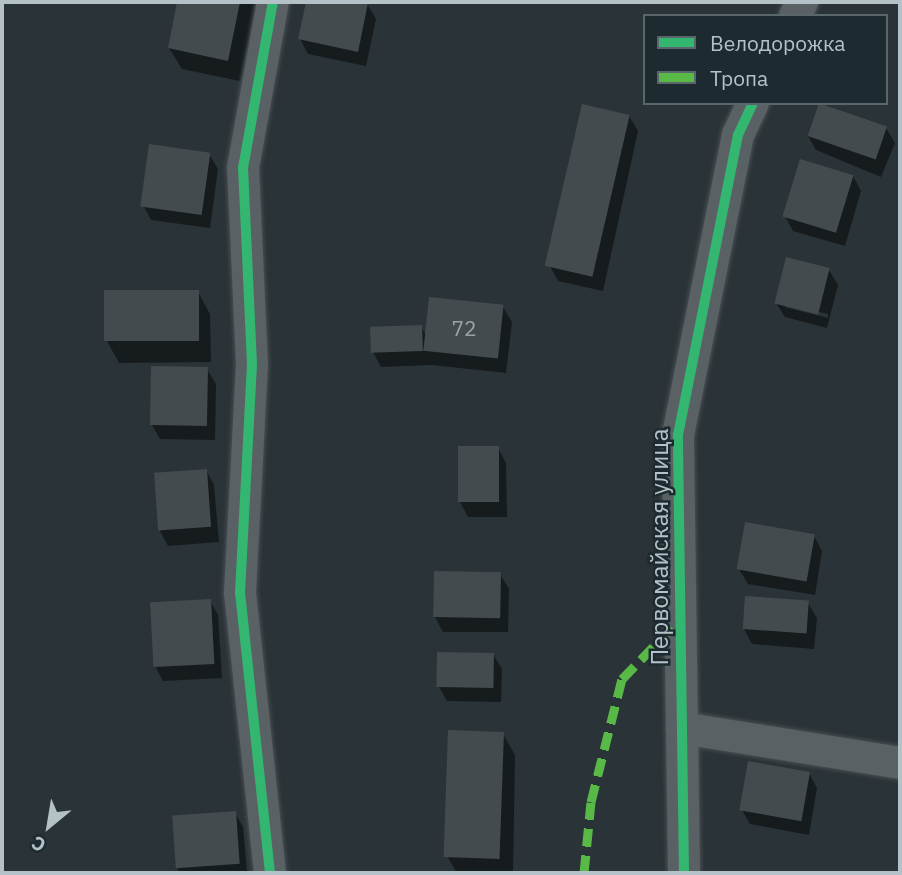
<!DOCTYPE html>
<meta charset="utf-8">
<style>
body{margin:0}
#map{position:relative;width:902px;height:875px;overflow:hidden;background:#2a3337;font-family:"IBM Plex Sans",sans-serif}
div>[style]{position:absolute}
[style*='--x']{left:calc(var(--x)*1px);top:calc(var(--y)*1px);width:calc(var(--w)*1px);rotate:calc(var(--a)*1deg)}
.shadow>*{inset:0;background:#0007}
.building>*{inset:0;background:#434b4e;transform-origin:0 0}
.roads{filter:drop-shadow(0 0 2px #484e51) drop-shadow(0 0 2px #484e51)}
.minor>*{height:32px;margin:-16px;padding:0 16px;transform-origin:16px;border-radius:16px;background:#596165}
.quiet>*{height:9px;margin-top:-4.5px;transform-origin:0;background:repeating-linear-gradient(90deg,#58b947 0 18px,transparent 0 27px)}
.cycleway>*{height:10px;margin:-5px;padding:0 5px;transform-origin:5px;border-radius:5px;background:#33b770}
span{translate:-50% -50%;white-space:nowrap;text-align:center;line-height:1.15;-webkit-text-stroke:5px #1d2b31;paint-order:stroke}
.number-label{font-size:21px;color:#98a4a9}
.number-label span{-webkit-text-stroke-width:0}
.street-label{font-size:24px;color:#b4c1c7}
.frame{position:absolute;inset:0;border:4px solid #b4c1c7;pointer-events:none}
.legend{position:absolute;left:643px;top:14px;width:245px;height:91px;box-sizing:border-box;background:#1d2b31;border:2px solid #59676d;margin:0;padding:9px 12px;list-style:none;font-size:21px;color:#b4c1c7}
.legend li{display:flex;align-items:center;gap:14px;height:35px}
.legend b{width:35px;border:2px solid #59676d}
.north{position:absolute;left:14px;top:791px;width:70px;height:70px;-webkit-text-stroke:5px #1d2b31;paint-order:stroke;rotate:210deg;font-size:19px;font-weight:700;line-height:28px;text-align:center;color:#b4c1c7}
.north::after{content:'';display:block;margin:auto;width:24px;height:32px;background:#b4c1c7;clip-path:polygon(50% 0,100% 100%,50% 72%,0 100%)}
</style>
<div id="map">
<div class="shadow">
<i style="clip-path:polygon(179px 2px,256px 2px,240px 81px,182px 69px,169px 48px)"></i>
<i style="clip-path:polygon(307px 2px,367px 4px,376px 19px,366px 66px,308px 54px,300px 39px)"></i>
<i style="clip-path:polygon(821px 103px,886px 128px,895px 143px,881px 177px,816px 150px,808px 136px)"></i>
<i style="clip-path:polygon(629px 116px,638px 131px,603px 291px,558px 281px,550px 266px)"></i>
<i style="clip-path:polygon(209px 154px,218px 169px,210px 228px,151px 220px,143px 205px)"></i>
<i style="clip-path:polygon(853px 176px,861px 191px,845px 246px,793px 231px,785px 216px)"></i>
<i style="clip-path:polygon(evenodd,829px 270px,838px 285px,827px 328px,785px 317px,776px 303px,829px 270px,785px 304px,828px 314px,828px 318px,785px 307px,785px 304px)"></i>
<i style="clip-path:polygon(198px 292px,210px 314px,211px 362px,119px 363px,107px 341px)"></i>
<i style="clip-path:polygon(503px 307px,512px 322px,506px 373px,432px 365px,381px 367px,373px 352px,421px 326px,426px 336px)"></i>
<i style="clip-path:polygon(207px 369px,216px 384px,215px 440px,160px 439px,152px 425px)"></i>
<i style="clip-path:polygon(498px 448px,506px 463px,507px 517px,468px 517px,460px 502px)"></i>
<i style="clip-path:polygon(206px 470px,214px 485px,219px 542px,168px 546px,160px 531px)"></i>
<i style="clip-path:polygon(814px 536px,822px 551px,815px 595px,748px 584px,739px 569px)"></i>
<i style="clip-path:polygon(500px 574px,509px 589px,508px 632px,443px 632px,435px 617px)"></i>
<i style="clip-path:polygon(210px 601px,218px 615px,222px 678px,163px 681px,155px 666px)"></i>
<i style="clip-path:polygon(808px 603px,817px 618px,814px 649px,752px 644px,744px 629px)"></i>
<i style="clip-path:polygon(493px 654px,502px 669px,501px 702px,447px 701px,439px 687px)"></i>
<i style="clip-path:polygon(503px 734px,515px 755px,513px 873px,457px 873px,447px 856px)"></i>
<i style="clip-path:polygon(809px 773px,817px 788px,809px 835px,750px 824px,742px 810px)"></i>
<i style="clip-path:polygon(235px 813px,243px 827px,247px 873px,180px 873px,177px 868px)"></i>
</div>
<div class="building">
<i style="clip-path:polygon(177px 2px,240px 2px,228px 61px,168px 48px)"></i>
<i style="clip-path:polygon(306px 2px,368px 3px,358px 52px,298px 39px)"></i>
<i style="left:819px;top:103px;width:72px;height:35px;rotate:19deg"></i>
<i style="left:582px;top:104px;width:49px;height:166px;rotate:13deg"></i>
<i style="left:149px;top:144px;width:62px;height:63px;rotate:8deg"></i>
<i style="left:800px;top:159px;width:56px;height:60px;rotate:17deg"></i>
<i style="left:786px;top:257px;width:45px;height:48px;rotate:14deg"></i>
<i style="left:199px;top:290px;width:51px;height:95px;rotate:90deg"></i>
<i style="left:429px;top:297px;width:75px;height:54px;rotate:6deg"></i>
<i style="left:422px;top:325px;width:26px;height:52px;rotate:88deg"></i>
<i style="left:151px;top:366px;width:57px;height:59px;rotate:1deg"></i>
<i style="left:458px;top:446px;width:41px;height:56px"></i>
<i style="left:207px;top:469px;width:58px;height:53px;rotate:86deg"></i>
<i style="left:745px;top:522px;width:71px;height:48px;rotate:10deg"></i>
<i style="left:434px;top:571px;width:67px;height:46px;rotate:1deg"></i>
<i style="left:745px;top:596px;width:64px;height:33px;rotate:4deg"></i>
<i style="left:211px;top:599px;width:65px;height:61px;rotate:87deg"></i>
<i style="left:437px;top:652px;width:57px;height:35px;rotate:1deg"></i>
<i style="left:448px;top:730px;width:56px;height:127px;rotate:2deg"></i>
<i style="left:748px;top:761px;width:63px;height:50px;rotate:10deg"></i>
<i style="left:236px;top:811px;width:53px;height:64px;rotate:86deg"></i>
</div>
<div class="roads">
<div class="minor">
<i style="--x:795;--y:16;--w:16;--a:-63"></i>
<i style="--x:682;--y:728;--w:221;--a:9.1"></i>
<i style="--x:270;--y:873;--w:282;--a:-96.1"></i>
<i style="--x:240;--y:593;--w:228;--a:-87"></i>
<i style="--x:252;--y:365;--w:197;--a:-92.6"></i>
<i style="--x:243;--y:168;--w:169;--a:-79.8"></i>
<i style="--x:684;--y:873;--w:438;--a:-90.8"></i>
<i style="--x:678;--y:435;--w:306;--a:-78.7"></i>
<i style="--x:738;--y:135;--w:35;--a:-65"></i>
</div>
</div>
<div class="quiet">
<i style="--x:584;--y:873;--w:71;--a:-84.4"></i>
<i style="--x:591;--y:802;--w:127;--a:-75.9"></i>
<i style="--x:622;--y:679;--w:83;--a:-46"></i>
</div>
<div class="cycleway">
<i style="--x:270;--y:873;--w:282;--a:-96.1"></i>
<i style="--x:240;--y:593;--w:228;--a:-87"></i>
<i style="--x:252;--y:365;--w:197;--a:-92.6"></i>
<i style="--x:243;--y:168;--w:169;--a:-79.8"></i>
<i style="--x:684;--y:873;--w:438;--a:-90.8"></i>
<i style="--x:678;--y:435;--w:306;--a:-78.7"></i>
<i style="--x:738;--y:135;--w:35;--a:-65"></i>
</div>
<div class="number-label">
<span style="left:464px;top:328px">72</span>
</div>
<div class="street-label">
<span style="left:660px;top:547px;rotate:-90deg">Первомайская улица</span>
</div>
<div class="frame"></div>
<ul class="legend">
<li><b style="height:9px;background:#33b770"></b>Велодорожка</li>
<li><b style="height:9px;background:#58b947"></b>Тропа</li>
</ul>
<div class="north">С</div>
</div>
